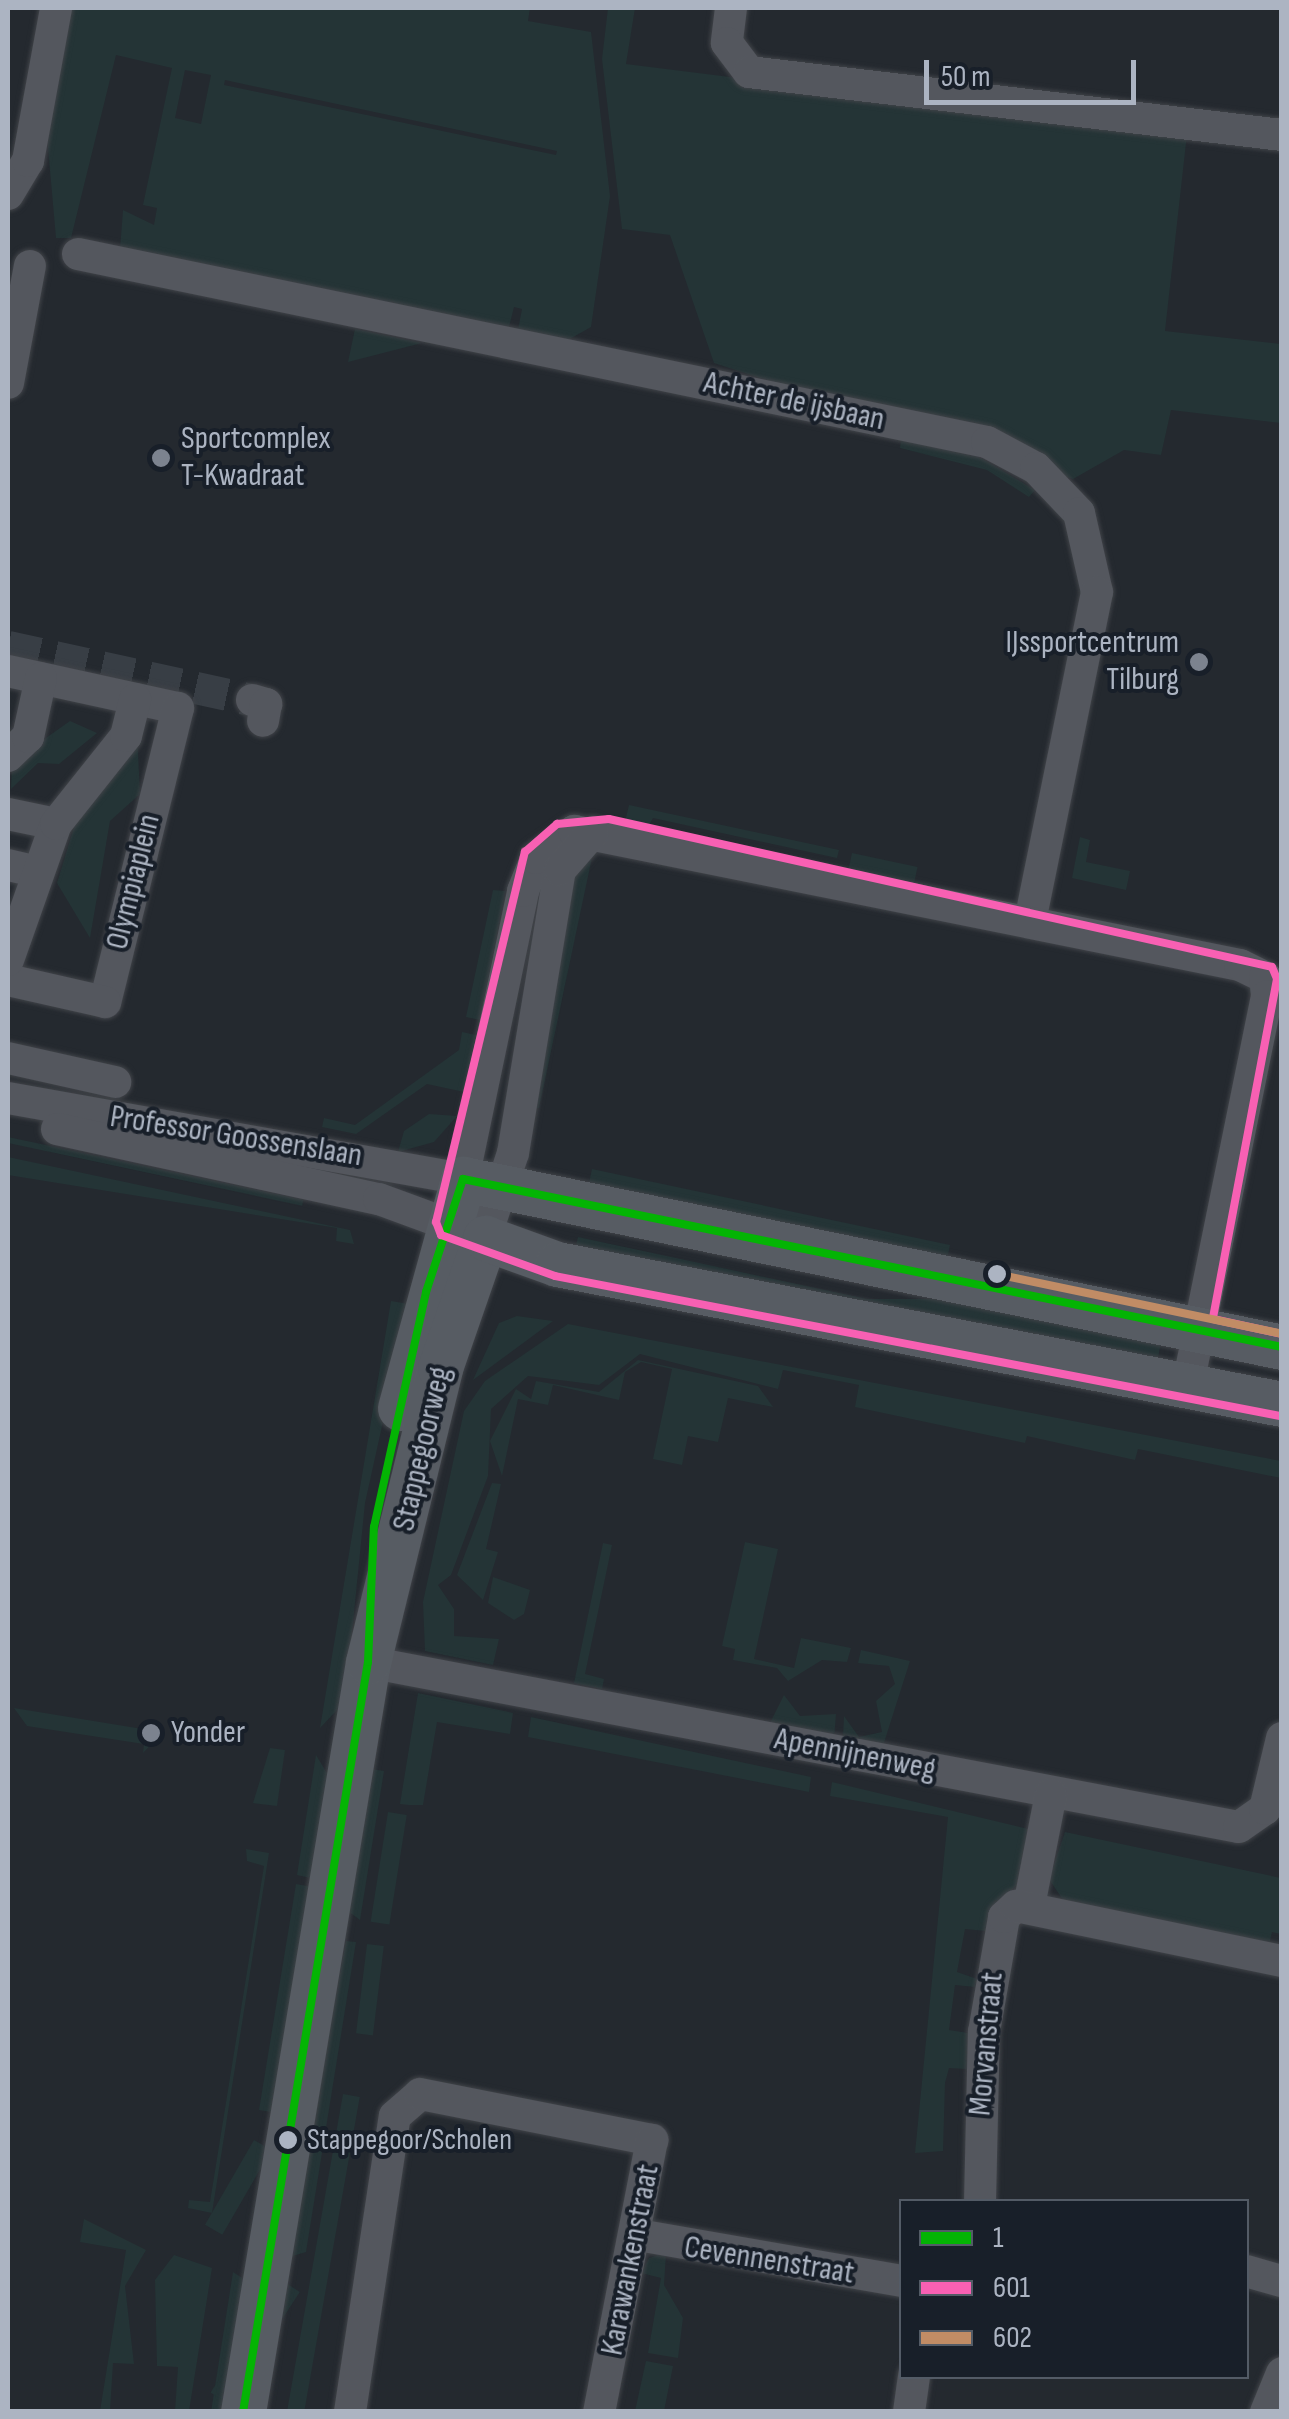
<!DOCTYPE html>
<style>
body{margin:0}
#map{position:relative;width:1289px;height:2419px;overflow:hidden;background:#24292f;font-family:"Sofia Sans Condensed",sans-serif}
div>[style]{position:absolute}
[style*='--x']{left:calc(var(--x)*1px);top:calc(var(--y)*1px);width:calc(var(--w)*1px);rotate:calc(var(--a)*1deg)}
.green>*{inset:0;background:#243436;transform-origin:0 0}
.street-tunnel>*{height:32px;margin-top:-16px;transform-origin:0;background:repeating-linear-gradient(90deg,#383e45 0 32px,transparent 0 48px)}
.roads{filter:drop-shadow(0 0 2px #404348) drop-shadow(0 0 2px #404348)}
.street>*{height:32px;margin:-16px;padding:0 16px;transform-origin:16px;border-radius:16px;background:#54575e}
.secondary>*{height:45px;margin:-22.5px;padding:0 22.5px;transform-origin:22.5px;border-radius:22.5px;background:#575c63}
.bus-1>*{height:8px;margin:-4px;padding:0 4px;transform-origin:4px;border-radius:4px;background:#04b404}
.bus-2>*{height:8px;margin:-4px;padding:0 4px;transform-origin:4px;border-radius:4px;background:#f860b3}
.bus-3>*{height:8px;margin:-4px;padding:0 4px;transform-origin:4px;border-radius:4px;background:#c18c65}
.dots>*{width:28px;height:28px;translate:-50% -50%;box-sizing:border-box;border:5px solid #181f29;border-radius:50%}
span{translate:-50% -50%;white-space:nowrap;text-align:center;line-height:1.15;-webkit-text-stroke:8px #181f29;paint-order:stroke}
.bus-label{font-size:30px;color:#acb4c2}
.left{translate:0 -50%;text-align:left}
.street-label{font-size:32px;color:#acb4c2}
.poi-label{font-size:32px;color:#acb4c2}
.right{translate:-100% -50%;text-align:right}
.frame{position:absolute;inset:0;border:10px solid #acb4c2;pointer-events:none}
.legend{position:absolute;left:899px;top:2199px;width:350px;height:180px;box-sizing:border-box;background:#181f29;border:2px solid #535b66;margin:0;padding:12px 18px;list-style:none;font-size:30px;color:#acb4c2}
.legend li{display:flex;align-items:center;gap:20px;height:50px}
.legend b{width:50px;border:2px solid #535b66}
.scale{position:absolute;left:924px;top:60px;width:212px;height:45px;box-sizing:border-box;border:5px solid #acb4c2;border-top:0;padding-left:12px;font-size:30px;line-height:35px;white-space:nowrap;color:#acb4c2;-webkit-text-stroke:8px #181f29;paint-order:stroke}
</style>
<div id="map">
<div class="green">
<i style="clip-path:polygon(evenodd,67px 8px,530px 8px,528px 21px,591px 32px,610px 196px,591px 327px,568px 340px,518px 330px,522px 309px,514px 307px,509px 327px,120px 249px,123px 210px,154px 225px,157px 208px,143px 205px,172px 68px,116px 55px,71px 238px,56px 238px,46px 125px,67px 8px,185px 70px,211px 75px,201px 124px,175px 118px,185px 70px,67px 8px,225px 80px,557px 151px,556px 155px,224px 85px,225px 80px)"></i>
<i style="clip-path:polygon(608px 8px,635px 8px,626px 64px,1187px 134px,1165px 331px,1281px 344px,1281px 423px,1171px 410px,1161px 455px,1124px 450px,1073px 479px,714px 363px,670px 235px,622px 229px,602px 59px)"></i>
<i style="clip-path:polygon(355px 329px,422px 343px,348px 362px)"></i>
<i style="clip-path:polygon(901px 440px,981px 458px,1035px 490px,1029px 497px,987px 470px,900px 448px)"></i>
<i style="clip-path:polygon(70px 721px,97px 733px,59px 764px,38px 763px,11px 789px,12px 762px)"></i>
<i style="clip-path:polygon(137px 732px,140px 794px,110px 821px,90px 938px,57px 883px,78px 814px)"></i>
<i style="clip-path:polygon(629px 805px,839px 850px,837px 858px,653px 818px,648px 827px,625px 822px)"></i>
<i style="clip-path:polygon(1080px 837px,1090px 840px,1086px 862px,1130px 871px,1126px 890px,1072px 878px)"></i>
<i style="clip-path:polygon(594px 848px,539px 1108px,531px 1107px,567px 886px)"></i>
<i style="clip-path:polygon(513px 851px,480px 1020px,466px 1017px,493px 890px,505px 891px)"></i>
<i style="left:852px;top:853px;width:67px;height:17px;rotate:12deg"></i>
<i style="clip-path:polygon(462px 1032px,476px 1035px,464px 1092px,427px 1084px,356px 1134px,322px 1127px,324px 1118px,355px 1125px,459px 1050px)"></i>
<i style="clip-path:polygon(429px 1114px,457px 1116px,434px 1142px,398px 1152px,404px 1131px)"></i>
<i style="left:8px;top:1137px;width:302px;height:6px;rotate:12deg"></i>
<i style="clip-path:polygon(8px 1157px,350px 1230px,354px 1244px,336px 1241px,337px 1228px,8px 1175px)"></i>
<i style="left:592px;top:1169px;width:366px;height:18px;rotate:12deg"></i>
<i style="clip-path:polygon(578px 1237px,867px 1299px,980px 1299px,1162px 1338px,1157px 1362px,574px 1254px)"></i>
<i style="clip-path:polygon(391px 1301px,409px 1304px,365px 1503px,348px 1673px,339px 1708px,320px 1728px)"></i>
<i style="clip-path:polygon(517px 1316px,553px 1321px,473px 1380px,499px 1323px)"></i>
<i style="clip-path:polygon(568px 1324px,1281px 1461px,1281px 1478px,1138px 1449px,1135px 1460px,1027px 1436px,1025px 1443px,855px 1407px,859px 1385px,783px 1370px,778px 1389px,640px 1354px,599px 1385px,528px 1376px,491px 1409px,488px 1476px,451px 1575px,438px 1585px,454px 1609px,454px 1636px,499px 1639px,493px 1665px,425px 1651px,423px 1602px,464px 1411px,485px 1381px)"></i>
<i style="clip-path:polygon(638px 1360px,758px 1386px,773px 1407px,728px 1398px,718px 1442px,688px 1436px,682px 1465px,653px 1459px,672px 1369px,641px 1362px,625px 1372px,619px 1400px,553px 1385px,548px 1405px,518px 1399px,502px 1476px,490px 1441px,516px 1389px,531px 1399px,536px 1381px,599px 1392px)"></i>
<i style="clip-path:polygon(492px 1483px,501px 1484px,486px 1549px,498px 1552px,483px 1600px,457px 1575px)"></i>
<i style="clip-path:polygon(745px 1542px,778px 1549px,754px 1659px,794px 1668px,801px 1638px,851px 1648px,847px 1662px,822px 1660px,788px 1681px,777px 1668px,733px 1660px,735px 1649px,722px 1646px)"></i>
<i style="clip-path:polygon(603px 1543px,612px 1545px,585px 1674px,604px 1679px,602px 1689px,574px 1683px)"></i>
<i style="clip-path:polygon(493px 1577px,530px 1590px,524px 1614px,514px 1620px,488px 1603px)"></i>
<i style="clip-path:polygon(861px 1650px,910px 1661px,882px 1749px,843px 1736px,844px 1716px,859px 1737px,882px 1732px,876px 1701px,895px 1684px,889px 1666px,858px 1663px)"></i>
<i style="clip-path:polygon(418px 1693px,513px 1713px,510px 1734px,437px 1722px,423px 1805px,409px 1805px,400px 1804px)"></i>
<i style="clip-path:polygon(784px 1695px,800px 1716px,836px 1714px,834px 1739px,769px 1725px)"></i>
<i style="clip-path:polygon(14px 1708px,161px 1732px,162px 1733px,143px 1753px,144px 1744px,27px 1726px)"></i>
<i style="clip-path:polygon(531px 1717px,811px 1777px,809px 1792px,528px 1737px)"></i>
<i style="clip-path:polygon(270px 1748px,285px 1750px,277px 1806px,253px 1803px)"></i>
<i style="clip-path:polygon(316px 1755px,328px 1775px,315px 1879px,297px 1875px)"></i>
<i style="clip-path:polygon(365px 1768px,384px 1771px,360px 1920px,345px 1909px)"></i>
<i style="clip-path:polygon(832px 1782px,1028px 1829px,1018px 1884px,993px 1907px,986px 1931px,965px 1929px,957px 1972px,977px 1979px,975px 1987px,955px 1985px,949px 2030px,968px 2033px,967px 2069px,949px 2068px,945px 2083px,943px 2151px,915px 2153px,948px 1817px,830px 1796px)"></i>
<i style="left:388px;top:1812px;width:19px;height:111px;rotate:9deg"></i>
<i style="clip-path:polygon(1065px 1832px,1281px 1878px,1281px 1934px,1272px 1932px,1269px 1945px,1063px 1900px,1049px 1879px)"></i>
<i style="clip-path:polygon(246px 1849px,269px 1853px,212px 2213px,188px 2208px,189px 2200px,210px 2202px,264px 1866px,247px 1861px)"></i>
<i style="clip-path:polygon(296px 1884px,313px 1887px,271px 2112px,259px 2110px)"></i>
<i style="clip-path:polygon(346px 1941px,356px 1942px,306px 2252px,286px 2258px)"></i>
<i style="left:367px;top:1944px;width:17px;height:90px;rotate:7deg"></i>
<i style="left:343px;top:2094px;width:17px;height:321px;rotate:10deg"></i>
<i style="left:254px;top:2140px;width:20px;height:98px;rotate:30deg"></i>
<i style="clip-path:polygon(84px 2219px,146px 2250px,125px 2286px,134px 2364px,113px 2363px,110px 2411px,100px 2411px,126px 2250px,80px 2242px)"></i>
<i style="clip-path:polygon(666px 2253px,664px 2285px,683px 2318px,678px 2358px,648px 2353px,661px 2278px,641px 2273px,649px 2258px)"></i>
<i style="clip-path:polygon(174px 2255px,212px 2268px,189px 2411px,175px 2411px,178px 2367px,157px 2366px,155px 2280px)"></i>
<i style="clip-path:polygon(233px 2272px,248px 2282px,230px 2411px,211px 2412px)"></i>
<i style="left:283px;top:2281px;width:20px;height:133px;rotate:33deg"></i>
<i style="clip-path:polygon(646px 2361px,673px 2366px,664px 2411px,635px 2411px)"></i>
</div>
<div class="street-tunnel">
<i style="--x:8;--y:647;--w:250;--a:12.3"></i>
</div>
<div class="roads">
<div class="street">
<i style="--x:731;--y:8;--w:35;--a:97"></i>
<i style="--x:727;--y:43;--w:36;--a:53"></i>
<i style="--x:749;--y:72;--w:537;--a:6.74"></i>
<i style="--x:8;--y:194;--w:39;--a:-59"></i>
<i style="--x:28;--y:161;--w:156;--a:-79.6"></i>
<i style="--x:78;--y:254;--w:928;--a:11.69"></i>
<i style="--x:987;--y:442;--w:55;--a:28"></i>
<i style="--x:1036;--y:468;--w:62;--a:46.3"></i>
<i style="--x:1079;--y:513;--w:81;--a:77.2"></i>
<i style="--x:1097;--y:592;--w:335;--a:101.5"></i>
<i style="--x:8;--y:383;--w:119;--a:-79.4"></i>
<i style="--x:8;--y:671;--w:174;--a:12.3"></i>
<i style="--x:178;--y:708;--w:303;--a:103.9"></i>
<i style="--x:105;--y:1002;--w:99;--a:-167.2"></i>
<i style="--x:252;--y:700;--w:15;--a:16"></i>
<i style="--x:266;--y:704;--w:17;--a:100"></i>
<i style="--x:8;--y:756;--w:28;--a:-44"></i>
<i style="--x:28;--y:737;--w:60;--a:-77.6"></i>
<i style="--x:8;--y:814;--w:49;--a:11.8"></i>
<i style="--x:8;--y:865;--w:31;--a:13"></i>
<i style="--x:8;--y:960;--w:144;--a:-70.6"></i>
<i style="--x:56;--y:824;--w:112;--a:-51.5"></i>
<i style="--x:126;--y:736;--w:38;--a:-76"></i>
<i style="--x:8;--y:1058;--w:110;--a:12.6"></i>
<i style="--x:8;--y:1098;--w:462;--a:10.1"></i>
<i style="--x:463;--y:1179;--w:294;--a:-78.2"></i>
<i style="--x:523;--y:891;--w:35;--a:-68"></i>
<i style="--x:536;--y:858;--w:47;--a:-35.4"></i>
<i style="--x:574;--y:831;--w:679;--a:11.38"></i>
<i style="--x:1240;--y:965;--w:28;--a:26"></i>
<i style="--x:1265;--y:977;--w:19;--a:84"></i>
<i style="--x:1267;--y:996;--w:396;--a:101.5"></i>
<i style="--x:57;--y:1129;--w:330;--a:12.3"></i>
<i style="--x:379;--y:1199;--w:113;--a:20.2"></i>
<i style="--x:485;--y:1238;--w:89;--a:-71.8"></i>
<i style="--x:513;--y:1153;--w:287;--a:-80.6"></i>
<i style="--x:560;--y:870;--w:50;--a:-49"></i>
<i style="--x:368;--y:1662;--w:886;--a:10.73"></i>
<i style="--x:1239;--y:1827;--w:32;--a:-35"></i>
<i style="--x:1265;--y:1809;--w:73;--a:-76.5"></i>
<i style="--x:1029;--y:1906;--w:114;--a:-78.9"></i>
<i style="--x:980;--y:2202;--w:170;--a:-88.7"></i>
<i style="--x:984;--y:2032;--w:117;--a:-80.1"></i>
<i style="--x:1004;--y:1917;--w:16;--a:-43"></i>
<i style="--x:1016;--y:1906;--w:272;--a:11.7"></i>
<i style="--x:638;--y:2235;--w:268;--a:9.9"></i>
<i style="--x:1246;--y:2271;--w:37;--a:16"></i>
<i style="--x:350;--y:2412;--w:299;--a:-81.4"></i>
<i style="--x:395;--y:2116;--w:33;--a:-41"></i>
<i style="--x:420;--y:2094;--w:237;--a:11.2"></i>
<i style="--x:652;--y:2140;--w:277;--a:101"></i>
<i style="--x:909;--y:2412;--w:36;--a:-82"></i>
<i style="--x:1266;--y:2412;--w:42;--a:-67.7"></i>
</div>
<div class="secondary">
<i style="--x:400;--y:1408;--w:238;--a:-74.6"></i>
<i style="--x:463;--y:1179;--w:836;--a:11.59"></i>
<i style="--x:243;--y:2412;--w:760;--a:-80.54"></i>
<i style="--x:368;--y:1662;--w:303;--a:-76.2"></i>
<i style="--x:440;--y:1368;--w:138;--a:-70.9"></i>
<i style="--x:485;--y:1238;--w:77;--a:19.9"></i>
<i style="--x:557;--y:1264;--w:738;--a:10.93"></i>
</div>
</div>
<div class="bus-1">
<i style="--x:243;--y:2412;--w:760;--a:-80.54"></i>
<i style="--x:368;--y:1662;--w:135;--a:-87.5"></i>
<i style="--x:374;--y:1527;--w:241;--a:-77.5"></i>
<i style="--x:426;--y:1292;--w:119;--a:-71.9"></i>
<i style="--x:463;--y:1179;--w:836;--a:11.59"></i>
</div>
<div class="bus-2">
<i style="--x:1280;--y:1416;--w:738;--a:-169.07"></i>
<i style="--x:555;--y:1276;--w:121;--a:-160.2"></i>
<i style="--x:441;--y:1235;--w:14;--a:-111"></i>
<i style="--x:436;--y:1222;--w:381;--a:-76.5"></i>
<i style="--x:525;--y:852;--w:43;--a:-41.2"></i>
<i style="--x:557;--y:824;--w:52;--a:-5.5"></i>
<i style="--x:609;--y:819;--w:679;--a:12.58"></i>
<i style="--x:1272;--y:967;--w:13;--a:67"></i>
<i style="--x:1277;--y:979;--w:346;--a:100.7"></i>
<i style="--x:1213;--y:1319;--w:71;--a:12.3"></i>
</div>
<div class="bus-3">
<i style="--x:996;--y:1274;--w:292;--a:11.8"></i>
</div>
<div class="dots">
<i style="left:161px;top:458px;background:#7c838f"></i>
<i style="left:1199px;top:662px;background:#7c838f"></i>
<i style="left:997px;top:1274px;background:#acb4c2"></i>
<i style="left:151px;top:1733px;background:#7c838f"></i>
<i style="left:288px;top:2140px;background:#acb4c2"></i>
</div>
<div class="bus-label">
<span class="left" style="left:307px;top:2140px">Stappegoor/Scholen</span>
</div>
<div class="street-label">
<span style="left:794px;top:402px;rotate:12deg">Achter de ijsbaan</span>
<span style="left:134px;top:882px;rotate:-76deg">Olympiaplein</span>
<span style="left:236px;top:1137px;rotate:9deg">Professor Goossenslaan</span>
<span style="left:423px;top:1449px;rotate:-77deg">Stappegoorweg</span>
<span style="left:855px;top:1755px;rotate:11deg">Apennijnenweg</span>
<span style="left:987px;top:2044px;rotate:-85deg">Morvanstraat</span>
<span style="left:631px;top:2260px;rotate:-79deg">Karawankenstraat</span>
<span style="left:769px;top:2261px;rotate:9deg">Cevennenstraat</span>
</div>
<div class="poi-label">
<span class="left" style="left:181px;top:458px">Sportcomplex<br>T-Kwadraat</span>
<span class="right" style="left:1179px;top:662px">IJssportcentrum<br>Tilburg</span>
<span class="left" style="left:171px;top:1733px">Yonder</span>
</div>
<div class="frame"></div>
<ul class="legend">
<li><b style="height:12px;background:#04b404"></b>1</li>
<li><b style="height:12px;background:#f860b3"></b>601</li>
<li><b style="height:12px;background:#c18c65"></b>602</li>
</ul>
<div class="scale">50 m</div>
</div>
